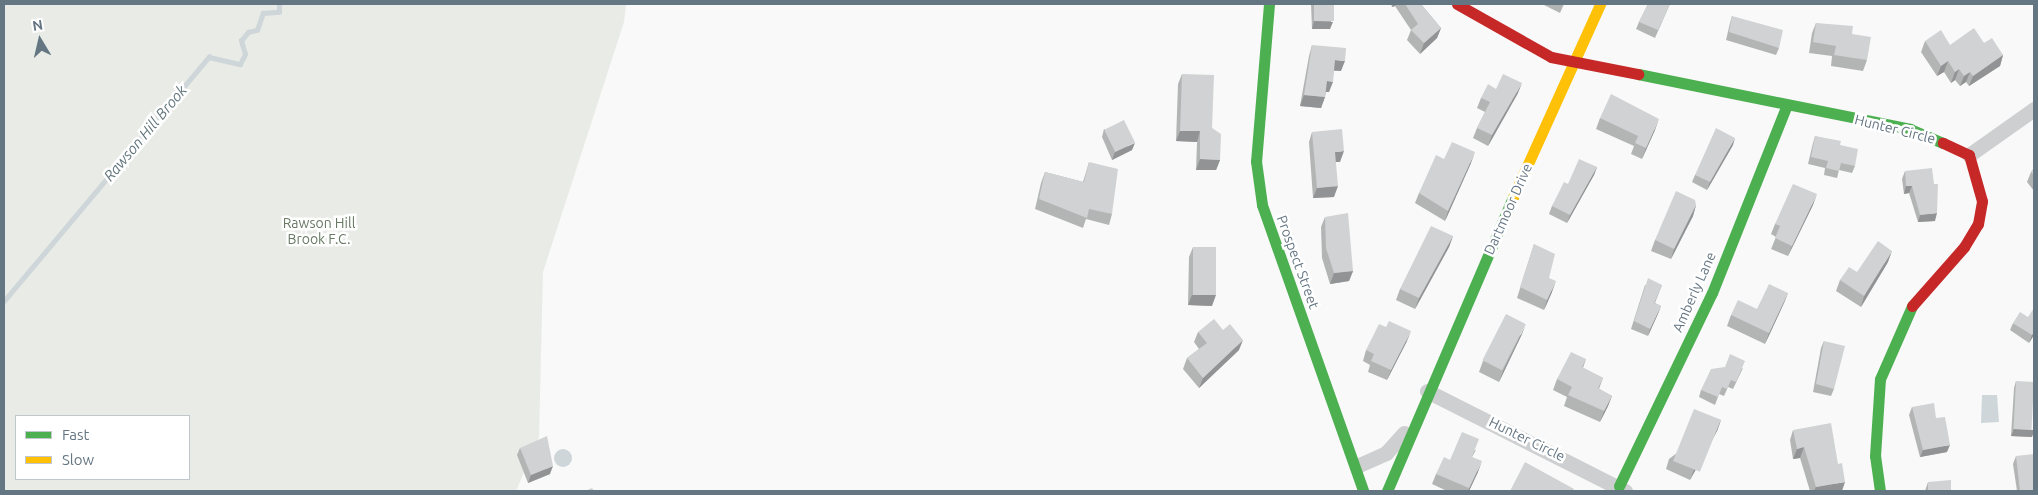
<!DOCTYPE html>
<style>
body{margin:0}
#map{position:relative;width:2038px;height:495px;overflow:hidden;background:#f9f9f9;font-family:Ubuntu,sans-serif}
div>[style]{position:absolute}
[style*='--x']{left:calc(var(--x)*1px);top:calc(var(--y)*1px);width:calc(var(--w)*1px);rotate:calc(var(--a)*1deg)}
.green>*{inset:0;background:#e8ebe6}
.water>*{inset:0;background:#ced6d9}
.round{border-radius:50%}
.stream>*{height:4.5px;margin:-2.25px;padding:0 2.25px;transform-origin:2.25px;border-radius:2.25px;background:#ced6d9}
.street>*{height:15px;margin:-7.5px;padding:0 7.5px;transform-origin:7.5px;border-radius:7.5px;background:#cecfd0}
.fast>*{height:11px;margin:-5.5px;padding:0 5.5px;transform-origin:5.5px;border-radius:5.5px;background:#4caf50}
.slow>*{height:11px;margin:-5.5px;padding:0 5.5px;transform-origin:5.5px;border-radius:5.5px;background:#ffc107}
.jam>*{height:11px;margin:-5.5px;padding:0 5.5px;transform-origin:5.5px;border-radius:5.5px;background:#c62828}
.wall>*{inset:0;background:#b3b5b5}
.shaded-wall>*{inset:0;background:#929394}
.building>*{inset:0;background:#d0d2d3;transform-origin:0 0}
span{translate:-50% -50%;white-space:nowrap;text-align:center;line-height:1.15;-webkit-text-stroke:5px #fff;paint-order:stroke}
.street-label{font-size:14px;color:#657683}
.park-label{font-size:14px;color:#687a64}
.water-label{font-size:15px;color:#60757c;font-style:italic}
.frame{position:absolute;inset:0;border:5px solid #657683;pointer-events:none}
.legend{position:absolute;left:15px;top:415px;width:175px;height:65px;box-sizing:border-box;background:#fff;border:1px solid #c1c8cd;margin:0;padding:6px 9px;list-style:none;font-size:15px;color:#657683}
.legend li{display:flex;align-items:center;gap:10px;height:25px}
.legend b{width:25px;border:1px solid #c1c8cd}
.north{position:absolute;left:15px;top:15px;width:50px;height:50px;-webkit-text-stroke:4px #fff;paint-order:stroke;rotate:351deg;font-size:14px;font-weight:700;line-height:20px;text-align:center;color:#657683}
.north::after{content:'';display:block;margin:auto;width:18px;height:22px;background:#657683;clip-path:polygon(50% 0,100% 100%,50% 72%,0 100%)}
</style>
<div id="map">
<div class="green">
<i style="clip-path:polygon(evenodd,4px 4px,626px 4px,624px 22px,543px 272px,539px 437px,516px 491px,4px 491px,4px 4px,16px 416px,189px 416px,189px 479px,16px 479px,16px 416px)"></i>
</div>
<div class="water">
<i style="clip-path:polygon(1982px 395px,1997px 395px,1999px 422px,1981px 423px)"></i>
<i class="round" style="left:554px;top:449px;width:18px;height:18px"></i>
</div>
<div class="stream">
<i style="--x:4;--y:301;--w:319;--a:-50"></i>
<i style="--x:209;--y:57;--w:32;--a:13"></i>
<i style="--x:240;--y:64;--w:11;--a:-63"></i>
<i style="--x:245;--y:54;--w:14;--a:-107"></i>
<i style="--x:241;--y:41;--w:11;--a:-52"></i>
<i style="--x:248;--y:32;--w:9;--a:-13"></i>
<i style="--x:257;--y:30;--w:18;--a:-71"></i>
<i style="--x:263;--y:13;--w:16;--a:-4"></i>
<i style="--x:279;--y:12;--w:8;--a:-90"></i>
</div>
<div class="street">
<i style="--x:1969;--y:155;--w:80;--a:-35.3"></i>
<i style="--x:1427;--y:391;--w:222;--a:26.8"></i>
<i style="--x:1357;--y:466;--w:32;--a:-24"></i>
<i style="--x:1386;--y:453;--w:27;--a:-48"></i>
</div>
<div class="fast">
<i style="--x:1269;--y:4;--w:158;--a:94.7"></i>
<i style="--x:1256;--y:161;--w:44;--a:82.2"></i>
<i style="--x:1262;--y:205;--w:303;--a:70.5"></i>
<i style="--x:1638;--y:74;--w:278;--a:11.4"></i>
<i style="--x:1910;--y:129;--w:36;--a:23"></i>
<i style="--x:1619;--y:486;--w:214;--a:-64.3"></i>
<i style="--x:1712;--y:293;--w:200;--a:-68.3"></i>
<i style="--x:1387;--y:491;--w:320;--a:-66.8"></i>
<i style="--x:1880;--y:491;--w:35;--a:-98"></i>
<i style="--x:1875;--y:456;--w:77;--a:-86.3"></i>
<i style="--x:1880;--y:379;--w:80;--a:-66.3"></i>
</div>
<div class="slow">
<i style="--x:1513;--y:197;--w:212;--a:-65.7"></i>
</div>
<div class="jam">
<i style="--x:1457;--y:4;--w:108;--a:29.4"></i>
<i style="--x:1551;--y:57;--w:89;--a:11.1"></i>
<i style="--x:1912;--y:306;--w:79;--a:-48.6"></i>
<i style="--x:1964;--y:247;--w:27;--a:-59"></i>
<i style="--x:1978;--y:224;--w:23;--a:-80"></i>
<i style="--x:1982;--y:201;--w:48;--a:-105.8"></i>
<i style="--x:1969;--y:155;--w:29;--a:-155"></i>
</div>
<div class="wall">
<i style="clip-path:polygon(1311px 4px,1334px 4px,1330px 29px,1312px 29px)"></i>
<i style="clip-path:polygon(1391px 4px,1421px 4px,1441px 28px,1437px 38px,1420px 54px,1407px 40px,1411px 30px,1395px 6px,1392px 7px)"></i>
<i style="clip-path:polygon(1545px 4px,1564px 4px,1560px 13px,1544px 5px)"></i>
<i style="clip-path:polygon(1648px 4px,1670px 4px,1655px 38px,1636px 29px,1639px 22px)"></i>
<i style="clip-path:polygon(1732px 16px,1779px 48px,1776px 55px,1726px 40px,1730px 23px)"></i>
<i style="clip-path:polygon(1816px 23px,1852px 34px,1867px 60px,1863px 71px,1831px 66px,1832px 56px,1809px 53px,1812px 33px)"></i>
<i style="clip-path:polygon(1925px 41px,1950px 45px,1984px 43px,2003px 55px,2000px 66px,1969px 86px,1966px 82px,1960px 86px,1955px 80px,1951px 83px,1944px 72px,1937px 76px,1921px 52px)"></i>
<i style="clip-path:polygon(1312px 45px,1341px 71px,1334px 71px,1329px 92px,1326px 92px,1325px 97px,1321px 108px,1300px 106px,1309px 56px)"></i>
<i style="clip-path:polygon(1182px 74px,1212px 128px,1220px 160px,1216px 170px,1196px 170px,1197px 142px,1176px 141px,1178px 84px)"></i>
<i style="clip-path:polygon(1496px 89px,1518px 93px,1488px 146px,1473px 138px,1477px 128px,1485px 112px,1477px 108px,1481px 98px)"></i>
<i style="clip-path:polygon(1600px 118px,1655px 130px,1642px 159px,1631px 154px,1634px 146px,1596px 129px)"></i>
<i style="clip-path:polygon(1104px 129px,1132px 150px,1112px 160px,1102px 137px)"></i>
<i style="clip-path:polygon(1312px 132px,1340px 162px,1336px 162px,1334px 197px,1313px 198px,1309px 142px)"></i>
<i style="clip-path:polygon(1815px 136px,1840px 145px,1855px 166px,1852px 173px,1839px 170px,1837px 178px,1824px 175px,1825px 168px,1808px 164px,1813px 143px)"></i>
<i style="clip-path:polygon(1733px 145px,1707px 190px,1692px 182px,1695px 175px)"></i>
<i style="clip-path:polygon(1444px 159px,1471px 163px,1445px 221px,1415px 203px,1419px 193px)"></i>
<i style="clip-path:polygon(1089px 162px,1112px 214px,1109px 225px,1086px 219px,1083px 228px,1035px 209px,1041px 183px,1045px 172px,1083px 182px)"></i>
<i style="clip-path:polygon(1597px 167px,1594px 175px,1567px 223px,1549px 214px,1552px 206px,1568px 184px)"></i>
<i style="clip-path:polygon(2034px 168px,2034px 191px,2027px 182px,2031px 172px)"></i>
<i style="clip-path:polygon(1905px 171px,1935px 221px,1918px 222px,1909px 193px,1904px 194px,1902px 179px)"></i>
<i style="clip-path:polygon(1696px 205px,1693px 216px,1671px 259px,1651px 251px,1655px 240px)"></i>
<i style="clip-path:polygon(1813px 205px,1788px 256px,1771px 249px,1776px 237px,1771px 234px,1775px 224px)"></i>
<i style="clip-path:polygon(1325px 217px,1353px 271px,1349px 281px,1330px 284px,1322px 258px,1321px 227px)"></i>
<i style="clip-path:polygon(1453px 236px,1449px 247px,1415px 309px,1396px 300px,1400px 289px)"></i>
<i style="clip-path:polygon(1534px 244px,1549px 278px,1552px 292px,1544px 310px,1517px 298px)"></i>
<i style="clip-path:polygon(1193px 247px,1212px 306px,1188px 305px,1189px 257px)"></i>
<i style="clip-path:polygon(1888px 262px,1861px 307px,1836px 291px,1840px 280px,1857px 272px)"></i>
<i style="clip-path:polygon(1645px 285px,1662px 285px,1655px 303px,1661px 306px,1648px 336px,1631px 329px)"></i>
<i style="clip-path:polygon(1788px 293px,1784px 303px,1765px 344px,1727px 326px,1731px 315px,1757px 309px)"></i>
<i style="clip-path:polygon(2013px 323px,2034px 335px,2029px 343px,2010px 330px)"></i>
<i style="clip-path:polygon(1223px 330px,1239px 350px,1199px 388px,1183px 369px,1187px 358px,1199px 349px,1194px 342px,1198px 332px)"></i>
<i style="clip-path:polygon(1522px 334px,1499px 382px,1479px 372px,1483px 361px)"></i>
<i style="clip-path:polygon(1407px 341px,1387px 380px,1368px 372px,1370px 365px,1363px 361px,1366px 350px)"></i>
<i style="clip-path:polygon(1824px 341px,1834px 389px,1831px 396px,1813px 392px,1821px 348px)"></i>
<i style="clip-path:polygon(1586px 359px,1583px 368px,1603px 378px,1599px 389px,1612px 396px,1608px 406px,1600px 422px,1564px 406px,1567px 397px,1553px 390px,1557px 379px)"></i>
<i style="clip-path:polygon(1743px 368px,1733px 389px,1728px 387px,1724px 396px,1719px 394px,1715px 405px,1699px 397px,1701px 390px)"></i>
<i style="clip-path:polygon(2016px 381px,2032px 437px,2011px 436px,2014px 388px)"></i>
<i style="clip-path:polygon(1912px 407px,1936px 418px,1947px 452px,1920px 457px,1909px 415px)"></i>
<i style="clip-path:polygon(1721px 420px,1717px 431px,1690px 480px,1666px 469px,1669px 459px)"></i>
<i style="clip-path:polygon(1793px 430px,1842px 491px,1810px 491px,1800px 458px,1793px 459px,1790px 440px)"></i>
<i style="clip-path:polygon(520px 448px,550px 474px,528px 483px,517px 455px)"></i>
<i style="clip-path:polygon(1476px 450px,1472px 457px,1478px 472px,1469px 491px,1447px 491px,1432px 484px,1436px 474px,1450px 460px)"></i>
<i style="clip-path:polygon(2016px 456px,2034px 491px,2017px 491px,2013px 464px)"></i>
<i style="clip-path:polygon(1928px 482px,1951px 491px,1925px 491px)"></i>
</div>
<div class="shaded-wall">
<i style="clip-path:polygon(1393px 4px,1396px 4px,1395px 6px,1392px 7px)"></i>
<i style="clip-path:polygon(1314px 21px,1333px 22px,1330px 29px,1312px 29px)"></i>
<i style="clip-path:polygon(1441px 28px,1437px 38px,1420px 54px,1424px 43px)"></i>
<i style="clip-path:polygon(2003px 55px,2000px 66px,1969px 86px,1973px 76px)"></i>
<i style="clip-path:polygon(1335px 60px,1345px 61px,1341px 71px,1331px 70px)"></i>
<i style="clip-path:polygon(1948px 61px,1944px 72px,1937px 76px,1941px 66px)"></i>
<i style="clip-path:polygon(1959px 69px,1955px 80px,1951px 83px,1955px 72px)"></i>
<i style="clip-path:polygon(1970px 72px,1966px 82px,1960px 86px,1964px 76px)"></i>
<i style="clip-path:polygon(1327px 81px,1333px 82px,1329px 92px,1323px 92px)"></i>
<i style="clip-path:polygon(1522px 83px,1518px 93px,1488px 146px,1492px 135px)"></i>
<i style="clip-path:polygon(1304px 95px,1325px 97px,1321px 108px,1300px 106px)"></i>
<i style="clip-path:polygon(1659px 119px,1655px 130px,1642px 159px,1646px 148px)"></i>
<i style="clip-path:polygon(1180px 131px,1200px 131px,1197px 142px,1176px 141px)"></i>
<i style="clip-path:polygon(1735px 138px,1733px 145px,1707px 190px,1710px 182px)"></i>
<i style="clip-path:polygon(1135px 143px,1132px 150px,1112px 160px,1115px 152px)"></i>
<i style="clip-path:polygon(1344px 151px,1340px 162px,1331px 162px,1335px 152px)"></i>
<i style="clip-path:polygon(1475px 152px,1471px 163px,1445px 221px,1448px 211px)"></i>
<i style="clip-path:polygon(1200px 159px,1220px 160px,1216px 170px,1196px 170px)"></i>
<i style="clip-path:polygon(1597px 167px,1594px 175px,1567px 223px,1570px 215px)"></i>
<i style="clip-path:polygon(1338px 186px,1334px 197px,1313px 198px,1317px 188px)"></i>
<i style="clip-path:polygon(1906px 186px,1912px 186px,1909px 193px,1904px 194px)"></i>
<i style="clip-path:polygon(1817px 194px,1813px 205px,1788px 256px,1792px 246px)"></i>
<i style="clip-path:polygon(1696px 205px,1693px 216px,1671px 259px,1674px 249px)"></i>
<i style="clip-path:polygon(1937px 213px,1935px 221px,1918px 222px,1920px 215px)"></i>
<i style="clip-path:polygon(1453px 236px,1449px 247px,1415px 309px,1419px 298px)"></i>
<i style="clip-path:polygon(1892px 251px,1888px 262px,1861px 307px,1864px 296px)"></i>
<i style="clip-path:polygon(1353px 271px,1349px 281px,1330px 284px,1334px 273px)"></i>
<i style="clip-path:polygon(1556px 281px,1552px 292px,1544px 310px,1547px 300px)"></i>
<i style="clip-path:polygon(1788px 293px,1784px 303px,1765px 344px,1769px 333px)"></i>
<i style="clip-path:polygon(1192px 295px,1216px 295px,1212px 306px,1188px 305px)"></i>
<i style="clip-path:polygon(1661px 306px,1658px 314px,1648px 336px,1650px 329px)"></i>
<i style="clip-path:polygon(1526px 324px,1522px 334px,1499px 382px,1503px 371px)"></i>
<i style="clip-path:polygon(1411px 331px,1407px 341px,1387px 380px,1391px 370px)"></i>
<i style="clip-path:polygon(2034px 331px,2034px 335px,2029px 343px,2032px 335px)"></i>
<i style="clip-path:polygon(1243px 340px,1239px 350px,1199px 388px,1203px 378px)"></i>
<i style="clip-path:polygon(1612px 396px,1608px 406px,1600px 422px,1604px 411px)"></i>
<i style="clip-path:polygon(1721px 420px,1717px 431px,1690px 480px,1694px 470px)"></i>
<i style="clip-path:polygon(2014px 429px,2034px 430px,2034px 432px,2032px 437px,2011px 436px)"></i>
<i style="clip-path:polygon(1950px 445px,1947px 452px,1920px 457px,1923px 450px)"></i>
<i style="clip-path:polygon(1804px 447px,1800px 458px,1793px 459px,1797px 449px)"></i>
<i style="clip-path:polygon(1482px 461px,1478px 472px,1469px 491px,1468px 491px)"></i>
<i style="clip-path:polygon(553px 466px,550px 474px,528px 483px,531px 475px)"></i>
<i style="clip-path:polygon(1845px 482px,1842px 491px,1814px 491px,1816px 487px)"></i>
</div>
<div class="building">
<i style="left:1314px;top:4px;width:20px;height:17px"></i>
<i style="clip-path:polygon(1405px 4px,1421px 4px,1441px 28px,1424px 43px,1411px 30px,1418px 24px)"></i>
<i style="clip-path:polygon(1648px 4px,1670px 4px,1658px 30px,1639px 22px)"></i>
<i style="clip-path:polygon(1732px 16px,1783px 30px,1779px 48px,1729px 32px)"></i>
<i style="clip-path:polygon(1816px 23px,1853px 26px,1852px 34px,1871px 37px,1867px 60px,1834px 55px,1836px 46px,1813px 42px)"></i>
<i style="clip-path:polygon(1974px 28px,1984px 43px,1992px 38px,2003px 55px,1973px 76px,1970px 72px,1964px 76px,1959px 69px,1955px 72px,1948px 61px,1941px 66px,1925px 41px,1941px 30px,1950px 45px)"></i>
<i style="clip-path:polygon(1312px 45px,1346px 48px,1345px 61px,1335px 60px,1333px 82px,1327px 81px,1325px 97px,1304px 95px)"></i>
<i style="clip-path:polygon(1182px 74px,1214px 75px,1212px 128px,1221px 134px,1220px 160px,1200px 159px,1200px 131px,1180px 131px)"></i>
<i style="clip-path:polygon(1503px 74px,1522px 83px,1492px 135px,1477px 128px,1490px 102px,1481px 98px,1488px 84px,1496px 89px)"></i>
<i style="clip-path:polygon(1611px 94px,1659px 119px,1646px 148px,1635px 143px,1638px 136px,1600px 118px)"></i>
<i style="left:1124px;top:120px;width:25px;height:22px;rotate:64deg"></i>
<i style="clip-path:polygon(1716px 128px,1735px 138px,1710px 182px,1695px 175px)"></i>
<i style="clip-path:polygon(1342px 129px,1344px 151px,1335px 152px,1338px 186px,1317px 188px,1312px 132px)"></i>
<i style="clip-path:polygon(1815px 136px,1841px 141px,1840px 145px,1858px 149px,1855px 166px,1841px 163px,1839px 171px,1826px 168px,1828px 161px,1811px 157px)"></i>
<i style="clip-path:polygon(1452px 142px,1475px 152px,1448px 211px,1419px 193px,1436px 155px,1444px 159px)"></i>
<i style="clip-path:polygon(1579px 159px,1597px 167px,1570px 215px,1552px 206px,1564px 182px,1568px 184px)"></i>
<i style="clip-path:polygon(1089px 162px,1118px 169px,1112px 214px,1089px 209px,1087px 218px,1039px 199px,1045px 172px,1084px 182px)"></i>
<i style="clip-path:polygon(1932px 168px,1934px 184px,1938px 184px,1937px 213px,1920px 215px,1912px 186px,1906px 186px,1905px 171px)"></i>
<i style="clip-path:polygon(2034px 168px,2034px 175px,2031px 172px)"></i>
<i style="clip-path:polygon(1793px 184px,1817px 194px,1792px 246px,1775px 238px,1780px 226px,1775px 224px)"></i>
<i style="clip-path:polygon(1676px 191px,1695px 200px,1696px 205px,1674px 249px,1655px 240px)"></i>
<i style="clip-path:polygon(1348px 213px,1353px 271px,1334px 273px,1326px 248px,1325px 217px)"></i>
<i style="clip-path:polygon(1431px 226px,1453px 236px,1419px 298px,1400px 289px)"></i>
<i style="clip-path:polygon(1878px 241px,1892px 251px,1864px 296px,1840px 280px,1849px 267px,1857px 272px)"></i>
<i style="clip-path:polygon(1534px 244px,1555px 254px,1549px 278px,1556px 281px,1547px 300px,1520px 287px)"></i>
<i style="left:1193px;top:247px;width:23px;height:48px"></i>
<i style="clip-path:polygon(1648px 278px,1662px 285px,1654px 303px,1661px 306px,1650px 329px,1634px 321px)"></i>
<i style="clip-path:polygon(1769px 284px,1788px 293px,1769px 333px,1731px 315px,1738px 300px,1757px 309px)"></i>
<i style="clip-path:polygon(2034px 308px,2034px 331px,2032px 335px,2013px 323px,2020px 312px,2028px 317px)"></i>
<i style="left:1506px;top:314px;width:22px;height:52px;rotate:27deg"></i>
<i style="clip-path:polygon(1214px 319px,1223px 330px,1230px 324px,1243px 340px,1203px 378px,1187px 358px,1207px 343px,1198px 332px)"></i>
<i style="clip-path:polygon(1389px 321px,1411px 331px,1391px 370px,1371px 361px,1374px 354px,1366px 350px,1379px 324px,1386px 327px)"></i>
<i style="clip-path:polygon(1824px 341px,1845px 346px,1834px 389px,1816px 384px)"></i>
<i style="clip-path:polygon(1571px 352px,1586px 359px,1582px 367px,1603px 378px,1598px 388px,1612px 396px,1604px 411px,1568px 395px,1572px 387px,1557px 379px)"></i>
<i style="clip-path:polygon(1730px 354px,1745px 361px,1736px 382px,1731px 380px,1727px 389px,1722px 387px,1718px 397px,1701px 390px,1711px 369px,1725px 367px)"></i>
<i style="left:2016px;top:381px;width:18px;height:48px;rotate:3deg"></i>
<i style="clip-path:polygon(1934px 403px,1936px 418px,1945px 417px,1950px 445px,1923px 450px,1912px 407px)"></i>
<i style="left:1694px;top:409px;width:29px;height:56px;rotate:22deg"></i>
<i style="clip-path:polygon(1831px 423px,1838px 464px,1842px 463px,1845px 482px,1816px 487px,1804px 447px,1797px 449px,1793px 430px)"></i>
<i style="clip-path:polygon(1462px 432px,1479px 439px,1472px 457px,1482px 461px,1469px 488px,1436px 474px,1444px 457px,1450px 460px)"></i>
<i style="clip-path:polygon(547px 436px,553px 466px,531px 475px,520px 448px)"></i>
<i style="clip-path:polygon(2034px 454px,2034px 491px,2020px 491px,2016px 456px)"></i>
<i style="clip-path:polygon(1525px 462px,1574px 489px,1573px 491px,1510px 491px)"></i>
<i style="clip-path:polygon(1951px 480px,1951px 491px,1928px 491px,1928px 482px)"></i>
<i style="clip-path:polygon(592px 488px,594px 491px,585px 491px)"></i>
</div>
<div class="street-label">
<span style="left:1895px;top:129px;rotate:14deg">Hunter Circle</span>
<span style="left:1508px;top:209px;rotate:-66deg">Dartmoor Drive</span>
<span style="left:1298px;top:262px;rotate:70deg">Prospect Street</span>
<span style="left:1694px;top:292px;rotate:-66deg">Amberly Lane</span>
<span style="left:1527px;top:439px;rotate:26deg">Hunter Circle</span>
</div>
<div class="park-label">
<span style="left:319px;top:231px">Rawson Hill<br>Brook F.C.</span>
</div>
<div class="water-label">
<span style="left:145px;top:133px;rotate:-50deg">Rawson Hill Brook</span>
</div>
<div class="frame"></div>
<ul class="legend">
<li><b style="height:6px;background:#4caf50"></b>Fast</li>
<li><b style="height:6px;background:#ffc107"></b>Slow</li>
</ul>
<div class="north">N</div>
</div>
